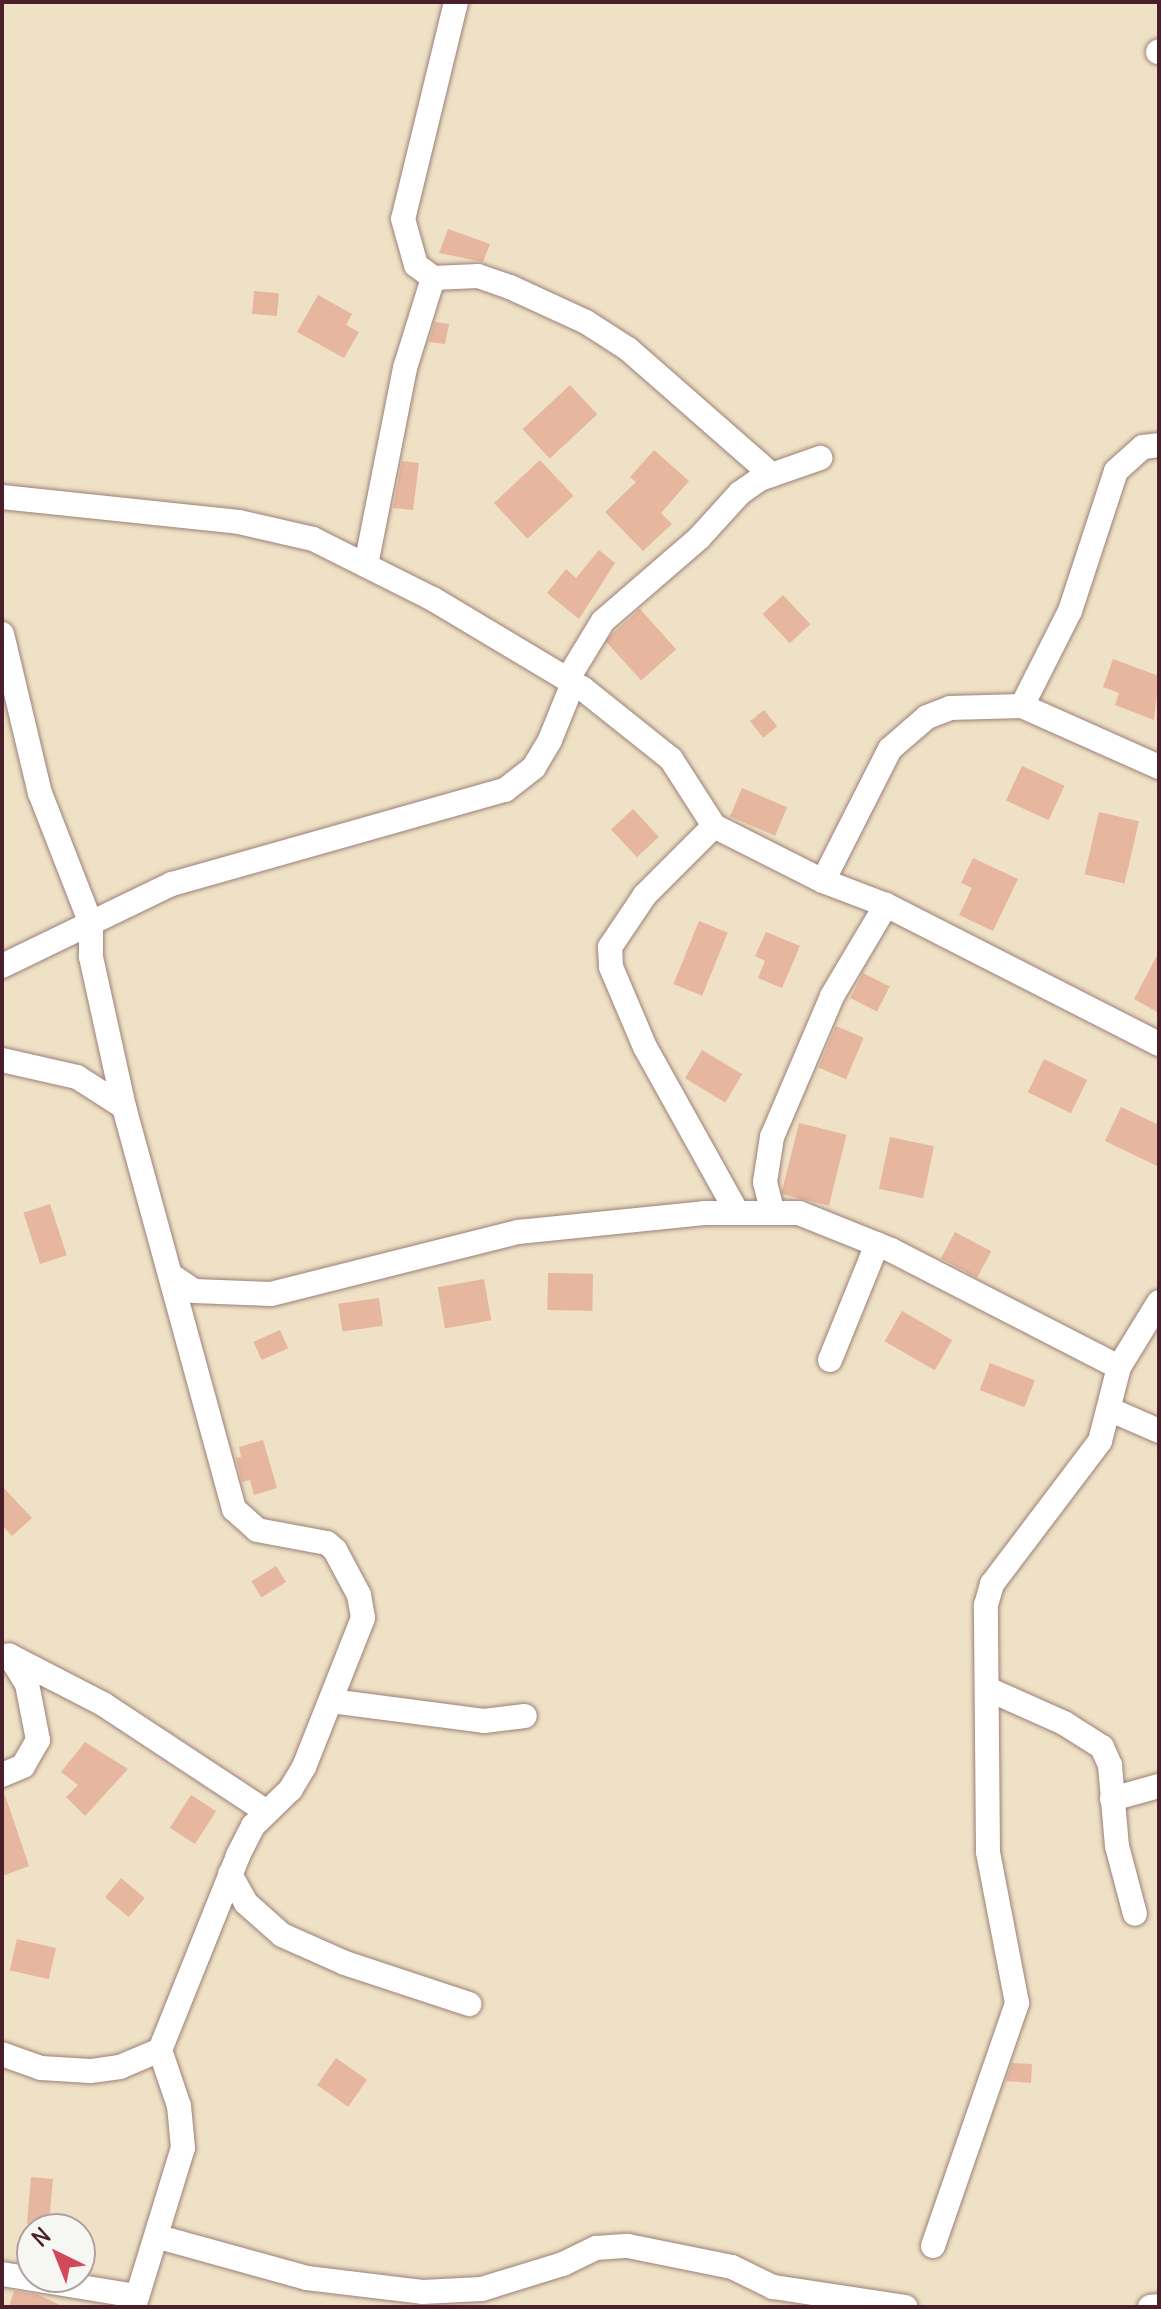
<!DOCTYPE html>
<style>
body{margin:0}
#map{position:relative;width:1161px;height:2309px;overflow:hidden;background:#efe1c5;font-family:Delius,sans-serif}
div>[style]{position:absolute}
[style*='--x']{left:calc(var(--x)*1px);top:calc(var(--y)*1px);width:calc(var(--w)*1px);rotate:calc(var(--a)*1deg)}
.building>*{inset:0;background:#e7b69e;transform-origin:0 0}
.roads{filter:drop-shadow(0 0 2px #9c8078) drop-shadow(0 0 2px #9c8078)}
.minor>*{height:24px;margin:-12px;padding:0 12px;transform-origin:12px;border-radius:12px;background:#fff}
span{translate:-50% -50%;white-space:nowrap;text-align:center;line-height:1.15;-webkit-text-stroke:8px #f6f6f2;paint-order:stroke}
.frame{position:absolute;inset:0;border:4px solid #4a1f2b;pointer-events:none}
.north{position:absolute;left:16px;top:2213px;width:80px;height:80px;box-sizing:border-box;background:#f6f6f2;border:2px solid #b1a0a2;border-radius:50%;rotate:317deg;font-size:22px;font-weight:700;line-height:32px;text-align:center;color:#4a1f2b}
.north::after{content:'';display:block;margin:auto;width:28px;height:36px;background:#d1495b;clip-path:polygon(50% 0,100% 100%,50% 72%,0 100%)}
</style>
<div id="map">
<div class="building">
<i style="clip-path:polygon(448px 229px,490px 244px,483px 262px,439px 253px)"></i>
<i style="left:254px;top:291px;width:25px;height:23px;rotate:5deg"></i>
<i style="clip-path:polygon(318px 295px,352px 314px,346px 325px,359px 332px,344px 358px,297px 332px)"></i>
<i style="clip-path:polygon(435px 322px,449px 324px,445px 344px,429px 342px)"></i>
<i style="left:570px;top:385px;width:40px;height:65px;rotate:47deg"></i>
<i style="clip-path:polygon(654px 450px,689px 481px,661px 513px,672px 524px,643px 551px,605px 512px,636px 482px,630px 477px)"></i>
<i style="left:540px;top:460px;width:49px;height:63px;rotate:47deg"></i>
<i style="clip-path:polygon(402px 461px,419px 463px,413px 510px,393px 508px)"></i>
<i style="clip-path:polygon(599px 550px,615px 563px,579px 619px,547px 593px,566px 569px,576px 578px)"></i>
<i style="left:783px;top:595px;width:40px;height:28px;rotate:47deg"></i>
<i style="left:640px;top:609px;width:54px;height:47px;rotate:48deg"></i>
<i style="clip-path:polygon(1113px 659px,1159px 676px,1154px 720px,1115px 705px,1119px 693px,1103px 687px)"></i>
<i style="left:764px;top:710px;width:21px;height:18px;rotate:51deg"></i>
<i style="left:1022px;top:766px;width:47px;height:38px;rotate:25deg"></i>
<i style="left:742px;top:788px;width:49px;height:31px;rotate:23deg"></i>
<i style="left:633px;top:809px;width:38px;height:30px;rotate:47deg"></i>
<i style="left:1099px;top:812px;width:41px;height:64px;rotate:13deg"></i>
<i style="clip-path:polygon(973px 858px,1018px 879px,993px 931px,959px 915px,972px 888px,961px 883px)"></i>
<i style="left:699px;top:921px;width:31px;height:68px;rotate:22deg"></i>
<i style="clip-path:polygon(766px 932px,800px 946px,782px 988px,758px 978px,765px 961px,755px 956px)"></i>
<i style="clip-path:polygon(1159px 952px,1159px 1013px,1134px 999px)"></i>
<i style="left:863px;top:973px;width:30px;height:28px;rotate:27deg"></i>
<i style="left:836px;top:1026px;width:30px;height:45px;rotate:23deg"></i>
<i style="left:702px;top:1050px;width:47px;height:33px;rotate:31deg"></i>
<i style="left:1044px;top:1059px;width:48px;height:37px;rotate:26deg"></i>
<i style="clip-path:polygon(1121px 1107px,1159px 1125px,1159px 1167px,1105px 1141px)"></i>
<i style="left:799px;top:1123px;width:49px;height:73px;rotate:14deg"></i>
<i style="left:890px;top:1137px;width:45px;height:53px;rotate:12deg"></i>
<i style="left:50px;top:1204px;width:54px;height:28px;rotate:72deg"></i>
<i style="left:955px;top:1232px;width:41px;height:30px;rotate:28deg"></i>
<i style="left:548px;top:1273px;width:45px;height:37px;rotate:1deg"></i>
<i style="left:484px;top:1279px;width:42px;height:47px;rotate:80deg"></i>
<i style="left:379px;top:1298px;width:28px;height:41px;rotate:82deg"></i>
<i style="left:902px;top:1311px;width:58px;height:35px;rotate:30deg"></i>
<i style="left:280px;top:1330px;width:20px;height:29px;rotate:66deg"></i>
<i style="left:990px;top:1363px;width:48px;height:29px;rotate:21deg"></i>
<i style="clip-path:polygon(263px 1440px,277px 1488px,254px 1495px,250px 1480px,242px 1482px,236px 1458px,241px 1457px,239px 1447px)"></i>
<i style="clip-path:polygon(2px 1486px,32px 1518px,12px 1536px,2px 1525px)"></i>
<i style="left:276px;top:1566px;width:19px;height:29px;rotate:58deg"></i>
<i style="clip-path:polygon(85px 1742px,128px 1769px,85px 1816px,66px 1797px,78px 1785px,61px 1772px)"></i>
<i style="clip-path:polygon(5px 1795px,29px 1866px,2px 1876px,2px 1796px)"></i>
<i style="left:191px;top:1795px;width:30px;height:39px;rotate:33deg"></i>
<i style="left:121px;top:1878px;width:31px;height:25px;rotate:40deg"></i>
<i style="left:17px;top:1939px;width:40px;height:32px;rotate:13deg"></i>
<i style="left:336px;top:2058px;width:38px;height:33px;rotate:35deg"></i>
<i style="clip-path:polygon(1012px 2063px,1032px 2064px,1031px 2083px,1006px 2081px)"></i>
<i style="left:31px;top:2177px;width:22px;height:47px;rotate:5deg"></i>
<i style="clip-path:polygon(14px 2291px,39px 2295px,64px 2307px,9px 2307px)"></i>
</div>
<div class="roads">
<div class="minor">
<i style="--x:456;--y:2;--w:223;--a:103.7"></i>
<i style="--x:403;--y:219;--w:48;--a:74.2"></i>
<i style="--x:416;--y:265;--w:21;--a:37"></i>
<i style="--x:433;--y:278;--w:45;--a:-2.5"></i>
<i style="--x:478;--y:276;--w:34;--a:19"></i>
<i style="--x:510;--y:287;--w:84;--a:24.7"></i>
<i style="--x:586;--y:322;--w:50;--a:32.7"></i>
<i style="--x:628;--y:349;--w:191;--a:41.2"></i>
<i style="--x:1158;--y:52;--w:1;--a:-45"></i>
<i style="--x:2;--y:497;--w:238;--a:6"></i>
<i style="--x:239;--y:522;--w:76;--a:12.9"></i>
<i style="--x:313;--y:539;--w:134;--a:26.6"></i>
<i style="--x:433;--y:599;--w:174;--a:30.9"></i>
<i style="--x:582;--y:688;--w:114;--a:38.6"></i>
<i style="--x:671;--y:759;--w:80;--a:57.3"></i>
<i style="--x:714;--y:826;--w:122;--a:26.8"></i>
<i style="--x:823;--y:881;--w:67;--a:20.9"></i>
<i style="--x:886;--y:905;--w:306;--a:27"></i>
<i style="--x:366;--y:565;--w:201;--a:-78.8"></i>
<i style="--x:405;--y:368;--w:94;--a:-72.7"></i>
<i style="--x:2;--y:634;--w:163;--a:76.6"></i>
<i style="--x:40;--y:793;--w:141;--a:68.7"></i>
<i style="--x:91;--y:924;--w:33;--a:90"></i>
<i style="--x:91;--y:957;--w:154;--a:77.6"></i>
<i style="--x:567;--y:680;--w:69;--a:-58.6"></i>
<i style="--x:603;--y:621;--w:127;--a:-40.8"></i>
<i style="--x:699;--y:538;--w:61;--a:-47.7"></i>
<i style="--x:740;--y:493;--w:24;--a:-35"></i>
<i style="--x:760;--y:479;--w:64;--a:-19.3"></i>
<i style="--x:1022;--y:706;--w:106;--a:-63.2"></i>
<i style="--x:1070;--y:611;--w:147;--a:-71.8"></i>
<i style="--x:1116;--y:471;--w:36;--a:-42"></i>
<i style="--x:1143;--y:447;--w:16;--a:-7"></i>
<i style="--x:714;--y:826;--w:98;--a:135"></i>
<i style="--x:645;--y:895;--w:63;--a:123.9"></i>
<i style="--x:610;--y:947;--w:20;--a:87"></i>
<i style="--x:611;--y:967;--w:87;--a:67"></i>
<i style="--x:645;--y:1047;--w:189;--a:60.9"></i>
<i style="--x:823;--y:881;--w:148;--a:-63.1"></i>
<i style="--x:890;--y:749;--w:49;--a:-40.9"></i>
<i style="--x:927;--y:717;--w:25;--a:-21"></i>
<i style="--x:950;--y:708;--w:72;--a:-1.6"></i>
<i style="--x:1022;--y:706;--w:150;--a:24"></i>
<i style="--x:2;--y:966;--w:189;--a:-25.8"></i>
<i style="--x:172;--y:884;--w:346;--a:-15.8"></i>
<i style="--x:505;--y:790;--w:37;--a:-38"></i>
<i style="--x:534;--y:767;--w:31;--a:-59"></i>
<i style="--x:550;--y:740;--w:61;--a:-68"></i>
<i style="--x:2;--y:1060;--w:77;--a:12.8"></i>
<i style="--x:77;--y:1077;--w:56;--a:32.6"></i>
<i style="--x:124;--y:1107;--w:417;--a:74.7"></i>
<i style="--x:234;--y:1509;--w:31;--a:42"></i>
<i style="--x:257;--y:1530;--w:71;--a:10.5"></i>
<i style="--x:327;--y:1543;--w:11;--a:41"></i>
<i style="--x:335;--y:1550;--w:51;--a:61.9"></i>
<i style="--x:359;--y:1595;--w:23;--a:80"></i>
<i style="--x:363;--y:1618;--w:160;--a:111.6"></i>
<i style="--x:304;--y:1767;--w:26;--a:121"></i>
<i style="--x:291;--y:1789;--w:53;--a:135.8"></i>
<i style="--x:253;--y:1826;--w:34;--a:117"></i>
<i style="--x:238;--y:1856;--w:209;--a:111.9"></i>
<i style="--x:160;--y:2050;--w:43;--a:157"></i>
<i style="--x:120;--y:2067;--w:30;--a:172"></i>
<i style="--x:90;--y:2071;--w:49;--a:-176.5"></i>
<i style="--x:41;--y:2068;--w:41;--a:-160.3"></i>
<i style="--x:772;--y:1210;--w:29;--a:-104"></i>
<i style="--x:765;--y:1182;--w:46;--a:-81.2"></i>
<i style="--x:772;--y:1137;--w:153;--a:-66.9"></i>
<i style="--x:832;--y:996;--w:106;--a:-59.3"></i>
<i style="--x:172;--y:1276;--w:27;--a:34"></i>
<i style="--x:194;--y:1291;--w:77;--a:2.2"></i>
<i style="--x:271;--y:1294;--w:255;--a:-14.1"></i>
<i style="--x:518;--y:1232;--w:187;--a:-5.8"></i>
<i style="--x:704;--y:1213;--w:95;--a:0"></i>
<i style="--x:799;--y:1213;--w:99;--a:21.9"></i>
<i style="--x:891;--y:1250;--w:256;--a:27.2"></i>
<i style="--x:830;--y:1360;--w:125;--a:-67.9"></i>
<i style="--x:1111;--y:1410;--w:52;--a:23.6"></i>
<i style="--x:10;--y:1656;--w:105;--a:27.3"></i>
<i style="--x:103;--y:1704;--w:194;--a:33.4"></i>
<i style="--x:990;--y:1690;--w:81;--a:24"></i>
<i style="--x:1064;--y:1723;--w:45;--a:32.3"></i>
<i style="--x:1102;--y:1747;--w:20;--a:66"></i>
<i style="--x:1110;--y:1765;--w:81;--a:85.1"></i>
<i style="--x:1117;--y:1846;--w:70;--a:75.2"></i>
<i style="--x:331;--y:1701;--w:154;--a:7.4"></i>
<i style="--x:484;--y:1721;--w:41;--a:-7"></i>
<i style="--x:2;--y:1775;--w:23;--a:-23"></i>
<i style="--x:23;--y:1766;--w:30;--a:-60"></i>
<i style="--x:38;--y:1740;--w:57;--a:-101.1"></i>
<i style="--x:27;--y:1684;--w:34;--a:-122"></i>
<i style="--x:1112;--y:1799;--w:49;--a:-15.5"></i>
<i style="--x:230;--y:1874;--w:33;--a:61"></i>
<i style="--x:246;--y:1903;--w:48;--a:41.6"></i>
<i style="--x:282;--y:1935;--w:69;--a:24"></i>
<i style="--x:345;--y:1963;--w:131;--a:18.3"></i>
<i style="--x:159;--y:2237;--w:154;--a:15.5"></i>
<i style="--x:307;--y:2278;--w:116;--a:6.9"></i>
<i style="--x:422;--y:2292;--w:60;--a:-2.9"></i>
<i style="--x:482;--y:2289;--w:85;--a:-17.2"></i>
<i style="--x:563;--y:2264;--w:37;--a:-26"></i>
<i style="--x:596;--y:2248;--w:32;--a:-4"></i>
<i style="--x:628;--y:2246;--w:106;--a:11.4"></i>
<i style="--x:732;--y:2267;--w:46;--a:26"></i>
<i style="--x:773;--y:2287;--w:134;--a:8.6"></i>
<i style="--x:933;--y:2246;--w:257;--a:-70.9"></i>
<i style="--x:1017;--y:2003;--w:154;--a:-100.9"></i>
<i style="--x:988;--y:1852;--w:247;--a:-90.5"></i>
<i style="--x:986;--y:1605;--w:22;--a:-74"></i>
<i style="--x:992;--y:1584;--w:179;--a:-52.9"></i>
<i style="--x:1100;--y:1441;--w:76;--a:-75.6"></i>
<i style="--x:1119;--y:1367;--w:76;--a:-58.4"></i>
<i style="--x:2;--y:2274;--w:136;--a:9.3"></i>
<i style="--x:134;--y:2307;--w:166;--a:-72.9"></i>
<i style="--x:183;--y:2148;--w:42;--a:-95.4"></i>
<i style="--x:179;--y:2106;--w:59;--a:-108.7"></i>
<i style="--x:1150;--y:2307;--w:9;--a:-6"></i>
</div>
</div>
<div class="frame"></div>
<div class="north">N</div>
</div>
